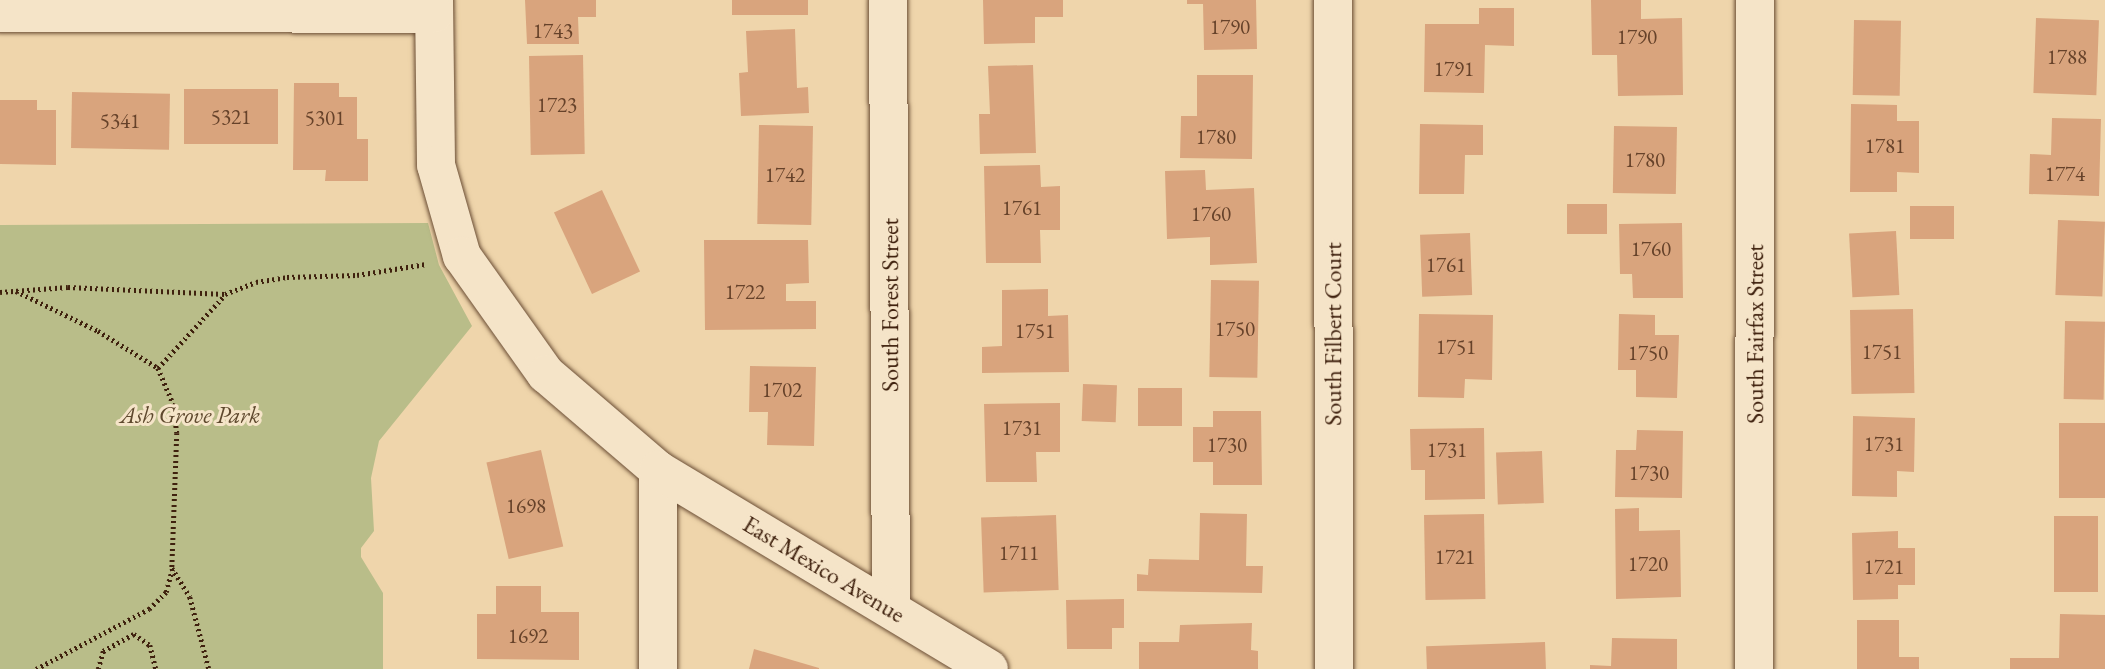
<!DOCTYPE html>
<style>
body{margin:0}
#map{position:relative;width:2105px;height:669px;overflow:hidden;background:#efd5ab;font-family:"EB Garamond",serif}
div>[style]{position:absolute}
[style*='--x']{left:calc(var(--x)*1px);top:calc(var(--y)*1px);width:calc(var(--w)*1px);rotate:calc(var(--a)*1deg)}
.green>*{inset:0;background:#b9bd89}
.building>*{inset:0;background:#d9a47d;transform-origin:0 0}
.path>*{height:4.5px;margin-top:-2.25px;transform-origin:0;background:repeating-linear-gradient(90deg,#3f210e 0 2px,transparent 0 5.5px)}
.roads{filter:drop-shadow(0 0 2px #6b4e35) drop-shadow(0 0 2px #6b4e35)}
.minor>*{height:38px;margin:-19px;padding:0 19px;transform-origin:19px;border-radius:19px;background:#f5e4c8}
.tertiary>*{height:38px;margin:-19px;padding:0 19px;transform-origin:19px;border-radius:19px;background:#f5e4c8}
span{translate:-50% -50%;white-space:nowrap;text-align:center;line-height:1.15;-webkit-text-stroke:6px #f5e4c8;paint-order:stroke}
.number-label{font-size:21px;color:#66422a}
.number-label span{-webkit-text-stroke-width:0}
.street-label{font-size:24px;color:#3f210e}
.park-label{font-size:24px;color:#5e482d;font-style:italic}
</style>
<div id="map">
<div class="green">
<i style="clip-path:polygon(428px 223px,439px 265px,472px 326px,379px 441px,371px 478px,374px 531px,361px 548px,361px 557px,383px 593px,383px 669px,0 669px,0 225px)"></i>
</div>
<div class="building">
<i style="clip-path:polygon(525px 0,596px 0,596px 17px,578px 17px,579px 44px,527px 44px)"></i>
<i style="left:732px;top:0;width:76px;height:15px"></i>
<i style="clip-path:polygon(983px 0,1063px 0,1063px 17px,1035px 17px,1035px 43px,984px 44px)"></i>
<i style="clip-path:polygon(1187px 0,1256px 0,1257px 49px,1204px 50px,1203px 4px,1187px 4px)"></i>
<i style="clip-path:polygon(1591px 0,1641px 0,1641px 19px,1682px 18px,1683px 95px,1618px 96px,1617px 55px,1592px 55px)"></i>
<i style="clip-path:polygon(1479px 8px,1514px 8px,1514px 46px,1485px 45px,1484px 93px,1424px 92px,1425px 24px,1479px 24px)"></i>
<i style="left:2036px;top:18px;width:63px;height:75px;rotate:2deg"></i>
<i style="left:1854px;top:20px;width:47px;height:75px;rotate:1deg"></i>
<i style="clip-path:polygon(795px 29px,797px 88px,808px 87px,809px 113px,741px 116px,739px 73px,748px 72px,746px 31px)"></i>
<i style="left:583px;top:55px;width:99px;height:54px;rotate:89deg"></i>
<i style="clip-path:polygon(1033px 65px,1036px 153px,980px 154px,979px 114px,990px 114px,988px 66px)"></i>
<i style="clip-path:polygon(1197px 75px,1253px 75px,1252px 159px,1180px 158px,1181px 116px,1197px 116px)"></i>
<i style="clip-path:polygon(294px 83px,339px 83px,339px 97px,357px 97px,357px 139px,368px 139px,368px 181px,325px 181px,326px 170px,293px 170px)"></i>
<i style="left:184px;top:89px;width:94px;height:55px"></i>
<i style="left:72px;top:92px;width:98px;height:56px;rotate:1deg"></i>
<i style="clip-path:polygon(0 100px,37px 100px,37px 110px,56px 110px,56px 165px,0 164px)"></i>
<i style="clip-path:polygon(1851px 104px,1897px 105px,1897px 121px,1919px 121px,1919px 173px,1897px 172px,1897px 192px,1850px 192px)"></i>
<i style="clip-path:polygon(2052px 118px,2101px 119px,2099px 196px,2029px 194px,2030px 154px,2051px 155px)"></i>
<i style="clip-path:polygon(1420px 124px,1483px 125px,1483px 155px,1465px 155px,1464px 194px,1419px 194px)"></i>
<i style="left:759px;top:125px;width:54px;height:99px;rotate:1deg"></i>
<i style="left:1614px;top:126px;width:63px;height:67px;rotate:1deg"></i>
<i style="clip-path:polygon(1040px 165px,1041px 187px,1060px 186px,1060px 230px,1040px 230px,1041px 263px,986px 263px,984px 166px)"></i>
<i style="clip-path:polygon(1205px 170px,1206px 190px,1254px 188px,1257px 263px,1210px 265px,1210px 237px,1167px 239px,1165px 171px)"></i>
<i style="left:602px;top:190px;width:90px;height:53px;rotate:65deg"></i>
<i style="left:1607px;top:204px;width:30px;height:40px;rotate:90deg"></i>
<i style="left:1910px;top:206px;width:44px;height:33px"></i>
<i style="left:2058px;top:220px;width:47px;height:75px;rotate:2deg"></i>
<i style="clip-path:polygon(1682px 223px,1683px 298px,1633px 298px,1632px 274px,1620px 274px,1619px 224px)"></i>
<i style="left:1896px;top:231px;width:64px;height:47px;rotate:87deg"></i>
<i style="left:1470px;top:233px;width:62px;height:50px;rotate:88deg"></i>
<i style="clip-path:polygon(704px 240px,808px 240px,809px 283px,786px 284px,786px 301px,816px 301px,816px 329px,705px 330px)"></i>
<i style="left:1211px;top:280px;width:48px;height:97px;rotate:1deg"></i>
<i style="clip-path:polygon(1048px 289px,1048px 316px,1068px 315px,1069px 372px,982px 373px,982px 347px,1002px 346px,1002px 290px)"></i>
<i style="left:1913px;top:309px;width:84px;height:63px;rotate:89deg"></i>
<i style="clip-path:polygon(1419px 314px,1493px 315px,1492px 380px,1465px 379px,1464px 398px,1418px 397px)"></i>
<i style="clip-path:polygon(1619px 314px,1655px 315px,1655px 335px,1679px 335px,1677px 398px,1636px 397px,1636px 370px,1618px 370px)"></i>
<i style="left:2065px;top:321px;width:40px;height:78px;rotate:1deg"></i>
<i style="clip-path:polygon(750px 366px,816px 367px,814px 446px,767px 445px,768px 412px,749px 412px)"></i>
<i style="left:1083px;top:384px;width:34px;height:37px;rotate:2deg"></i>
<i style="left:1182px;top:388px;width:38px;height:44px;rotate:90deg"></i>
<i style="clip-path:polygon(1060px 403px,1060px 452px,1036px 452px,1037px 482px,986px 482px,984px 404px)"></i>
<i style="clip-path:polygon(1213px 411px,1261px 411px,1262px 485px,1213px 485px,1213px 462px,1193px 462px,1193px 427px,1213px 427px)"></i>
<i style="clip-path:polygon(1853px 416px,1915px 418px,1914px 472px,1897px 471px,1897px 497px,1852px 496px)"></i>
<i style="left:2059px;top:423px;width:46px;height:75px"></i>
<i style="clip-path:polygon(1484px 428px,1485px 499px,1425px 500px,1425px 470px,1411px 470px,1410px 429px)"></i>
<i style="clip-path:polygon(1637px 430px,1683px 431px,1682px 498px,1615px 497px,1616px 450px,1636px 450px)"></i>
<i style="left:541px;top:450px;width:99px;height:56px;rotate:77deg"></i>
<i style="left:1542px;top:451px;width:52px;height:46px;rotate:88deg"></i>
<i style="clip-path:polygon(1639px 508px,1639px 531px,1680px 530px,1681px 597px,1616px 599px,1615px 509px)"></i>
<i style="clip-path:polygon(1200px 513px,1247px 514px,1246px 566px,1263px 566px,1262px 593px,1137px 591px,1137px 574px,1148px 575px,1149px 559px,1199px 560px)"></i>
<i style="left:1484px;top:514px;width:85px;height:60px;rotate:89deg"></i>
<i style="left:1056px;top:515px;width:75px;height:75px;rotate:88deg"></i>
<i style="left:2054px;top:516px;width:44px;height:76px"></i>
<i style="clip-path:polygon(1898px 531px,1898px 548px,1915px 548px,1915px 585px,1898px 585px,1898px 599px,1853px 600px,1852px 533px)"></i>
<i style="clip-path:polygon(496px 586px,541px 586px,541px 612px,579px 612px,579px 660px,477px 659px,477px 614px,496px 614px)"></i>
<i style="clip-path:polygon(1124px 599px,1124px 628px,1112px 628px,1112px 649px,1067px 649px,1066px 600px)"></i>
<i style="clip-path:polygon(2060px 614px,2105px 615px,2105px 669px,2010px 669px,2010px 658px,2059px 658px)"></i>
<i style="clip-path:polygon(1857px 620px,1899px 620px,1899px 657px,1919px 657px,1919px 669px,1857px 669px)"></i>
<i style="clip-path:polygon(1252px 623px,1251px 650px,1258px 651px,1258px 669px,1139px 669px,1139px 642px,1179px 642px,1180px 625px)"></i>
<i style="clip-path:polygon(1612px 638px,1677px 639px,1677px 669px,1590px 669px,1590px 665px,1611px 666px)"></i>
<i style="left:1545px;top:642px;width:27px;height:119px;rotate:88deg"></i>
<i style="clip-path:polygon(754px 649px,819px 668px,819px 669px,749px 669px)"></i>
</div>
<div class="path">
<i style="--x:16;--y:291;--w:91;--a:26"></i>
<i style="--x:98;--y:331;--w:70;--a:31.7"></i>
<i style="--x:158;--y:368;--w:39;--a:67"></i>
<i style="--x:173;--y:404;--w:29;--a:82"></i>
<i style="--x:177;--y:433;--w:135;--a:92.1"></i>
<i style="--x:172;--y:568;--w:34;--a:58"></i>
<i style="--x:190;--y:597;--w:74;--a:75.2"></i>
<i style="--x:0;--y:292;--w:68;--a:-4.2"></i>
<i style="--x:68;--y:287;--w:157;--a:2.6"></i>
<i style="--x:225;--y:294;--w:33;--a:-21"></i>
<i style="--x:256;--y:282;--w:31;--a:-9"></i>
<i style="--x:287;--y:277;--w:70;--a:-1.6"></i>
<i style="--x:357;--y:275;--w:70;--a:-9.1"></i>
<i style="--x:158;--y:368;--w:99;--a:-47.5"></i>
<i style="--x:36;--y:669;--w:128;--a:-28"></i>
<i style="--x:149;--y:609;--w:24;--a:-45"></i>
<i style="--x:166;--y:592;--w:24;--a:-75"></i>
<i style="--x:98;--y:669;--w:19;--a:-74"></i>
<i style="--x:103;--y:651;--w:35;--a:-29"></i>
<i style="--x:134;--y:634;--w:19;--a:35"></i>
<i style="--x:150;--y:645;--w:25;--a:76"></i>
</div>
<div class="roads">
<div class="minor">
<i style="--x:434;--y:0;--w:165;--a:89.3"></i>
<i style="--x:436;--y:165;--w:95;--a:74.1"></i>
<i style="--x:462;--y:256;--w:145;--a:54.6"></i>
<i style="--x:546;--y:374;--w:148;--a:40.6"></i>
<i style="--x:658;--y:470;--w:199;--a:90"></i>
<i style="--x:888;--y:0;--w:609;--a:89.72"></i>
<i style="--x:1333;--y:0;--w:669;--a:89.91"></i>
<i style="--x:0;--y:13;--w:434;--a:0.1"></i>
<i style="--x:1754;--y:669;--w:669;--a:-89.91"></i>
</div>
<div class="tertiary">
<i style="--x:658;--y:470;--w:386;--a:31"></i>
</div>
</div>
<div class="number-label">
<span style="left:1230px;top:27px">1790</span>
<span style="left:553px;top:31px">1743</span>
<span style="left:1637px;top:37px">1790</span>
<span style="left:2067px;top:57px">1788</span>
<span style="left:1454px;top:69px">1791</span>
<span style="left:557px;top:105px">1723</span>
<span style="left:231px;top:117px">5321</span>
<span style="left:325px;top:118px">5301</span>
<span style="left:120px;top:121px">5341</span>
<span style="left:1216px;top:137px">1780</span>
<span style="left:1885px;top:146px">1781</span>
<span style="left:1645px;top:160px">1780</span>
<span style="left:2065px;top:174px">1774</span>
<span style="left:785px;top:175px">1742</span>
<span style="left:1022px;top:208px">1761</span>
<span style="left:1211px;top:214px">1760</span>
<span style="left:1651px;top:249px">1760</span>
<span style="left:1446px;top:265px">1761</span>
<span style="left:745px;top:292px">1722</span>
<span style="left:1235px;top:329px">1750</span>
<span style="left:1035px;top:331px">1751</span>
<span style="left:1456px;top:347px">1751</span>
<span style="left:1882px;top:352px">1751</span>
<span style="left:1648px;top:353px">1750</span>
<span style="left:782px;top:390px">1702</span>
<span style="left:1022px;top:428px">1731</span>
<span style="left:1884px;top:444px">1731</span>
<span style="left:1227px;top:445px">1730</span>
<span style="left:1447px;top:450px">1731</span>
<span style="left:1649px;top:473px">1730</span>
<span style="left:526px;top:506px">1698</span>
<span style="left:1019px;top:553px">1711</span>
<span style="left:1455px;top:557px">1721</span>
<span style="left:1648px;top:564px">1720</span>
<span style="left:1884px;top:567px">1721</span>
<span style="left:528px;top:636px">1692</span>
</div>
<div class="street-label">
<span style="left:890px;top:305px;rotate:-90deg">South Forest Street</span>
<span style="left:1333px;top:334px;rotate:-90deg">South Filbert Court</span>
<span style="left:1755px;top:334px;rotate:-90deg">South Fairfax Street</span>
<span style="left:824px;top:569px;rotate:31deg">East Mexico Avenue</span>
</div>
<div class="park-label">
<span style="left:190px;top:415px">Ash Grove Park</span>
</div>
</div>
